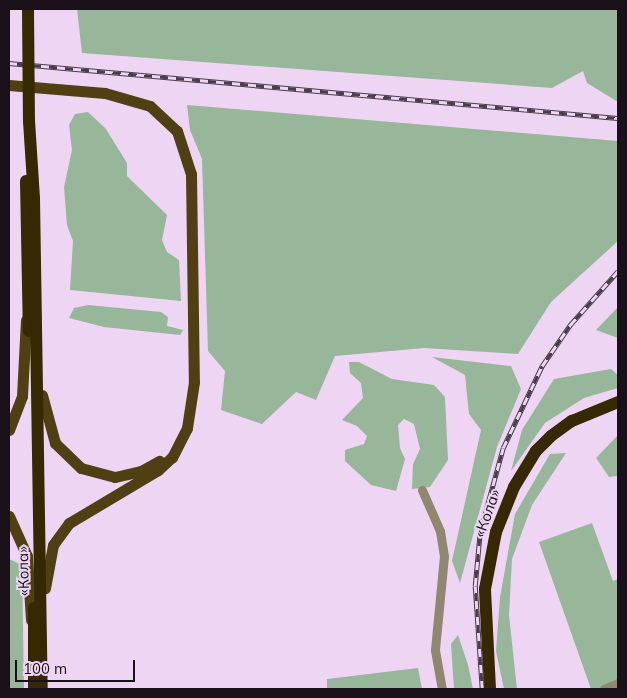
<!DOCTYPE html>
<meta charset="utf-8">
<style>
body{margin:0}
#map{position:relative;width:627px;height:698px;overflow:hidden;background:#eed5f3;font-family:Mulish,sans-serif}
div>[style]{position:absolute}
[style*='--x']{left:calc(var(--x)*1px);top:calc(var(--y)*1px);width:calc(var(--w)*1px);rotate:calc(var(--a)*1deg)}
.green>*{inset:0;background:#98b69a}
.minor>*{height:9px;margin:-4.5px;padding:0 4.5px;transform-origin:4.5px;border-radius:4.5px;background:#908770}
.major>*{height:11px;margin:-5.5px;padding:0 5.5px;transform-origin:5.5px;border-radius:5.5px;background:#4f3f13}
.highway>*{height:12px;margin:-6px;padding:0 6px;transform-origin:6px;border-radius:6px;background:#362800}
.rail>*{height:4.5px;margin-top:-2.25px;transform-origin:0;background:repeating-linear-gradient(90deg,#eed5f3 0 8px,#493c4b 0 16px);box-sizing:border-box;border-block:1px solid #493c4b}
.highway-bridge>*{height:12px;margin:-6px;padding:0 6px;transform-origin:6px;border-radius:6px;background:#362800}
span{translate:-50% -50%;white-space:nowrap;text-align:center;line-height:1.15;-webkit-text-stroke:4px #eed5f3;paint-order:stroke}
.street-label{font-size:15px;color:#19101a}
.frame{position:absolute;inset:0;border:10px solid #19101a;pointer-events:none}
.scale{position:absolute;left:15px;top:660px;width:120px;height:22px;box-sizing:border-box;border:2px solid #19101a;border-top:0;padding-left:6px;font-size:15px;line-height:18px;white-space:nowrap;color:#19101a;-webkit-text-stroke:4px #eed5f3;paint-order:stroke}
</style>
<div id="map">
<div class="green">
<i style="clip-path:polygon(77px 9px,618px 9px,618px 102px,587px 83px,583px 71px,552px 88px,82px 53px)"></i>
<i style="clip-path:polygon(187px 105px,618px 141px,618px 241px,551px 302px,518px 354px,424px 348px,335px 356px,316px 400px,296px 392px,262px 424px,221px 410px,225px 371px,208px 351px,202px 159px,190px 130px)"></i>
<i style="clip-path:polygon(88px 112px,106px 129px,127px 163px,127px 176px,167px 215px,162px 240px,167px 252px,179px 260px,181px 301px,70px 290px,73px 241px,67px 225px,64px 187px,72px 150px,69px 125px,75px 114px)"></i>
<i style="clip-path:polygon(88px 305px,161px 312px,168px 317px,167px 326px,183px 330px,180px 335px,104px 327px,69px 318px,74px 308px)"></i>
<i style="clip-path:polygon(618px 307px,618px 338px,596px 330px)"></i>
<i style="clip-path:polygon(432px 357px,511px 366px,521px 389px,497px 447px,460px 583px,452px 561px,481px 430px,469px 414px,465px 375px)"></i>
<i style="clip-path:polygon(349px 362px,359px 362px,392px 379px,434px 385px,445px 397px,448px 460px,430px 487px,412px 489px,413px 464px,420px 449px,414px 424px,404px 419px,398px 425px,400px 448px,405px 459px,396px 491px,371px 485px,345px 461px,345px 450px,364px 444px,367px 436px,357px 426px,342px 420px,363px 398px,361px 383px,350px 373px)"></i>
<i style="clip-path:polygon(611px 369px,618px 375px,618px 388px,584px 398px,545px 423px,511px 471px,522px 430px,554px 379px)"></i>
<i style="clip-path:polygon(618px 435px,618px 476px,609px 477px,596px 458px)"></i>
<i style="clip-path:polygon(566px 453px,532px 505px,512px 559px,509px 615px,517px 689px,504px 689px,496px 651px,500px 597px,515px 514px,550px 454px)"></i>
<i style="clip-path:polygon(592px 523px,613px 581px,618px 579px,618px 689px,591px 689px,539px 542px)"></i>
<i style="clip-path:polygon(9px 559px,22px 565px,24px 689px,9px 689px)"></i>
<i style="clip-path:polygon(458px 635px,468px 665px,473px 689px,454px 689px,451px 644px)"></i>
<i style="clip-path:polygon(418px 668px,422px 689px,327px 689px,327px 679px)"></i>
</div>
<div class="minor">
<i style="--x:422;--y:490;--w:45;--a:66.3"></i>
<i style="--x:440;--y:531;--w:25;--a:81"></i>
<i style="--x:444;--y:556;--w:94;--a:95.5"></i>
<i style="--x:435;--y:650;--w:40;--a:80"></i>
<i style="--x:604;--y:689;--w:15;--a:-23"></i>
</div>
<div class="major">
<i style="--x:9;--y:85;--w:96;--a:4.8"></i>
<i style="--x:105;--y:93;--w:47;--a:16.1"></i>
<i style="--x:150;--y:106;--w:37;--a:43"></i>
<i style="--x:177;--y:131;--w:45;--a:72"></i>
<i style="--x:191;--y:174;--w:208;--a:89.2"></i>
<i style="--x:194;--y:382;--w:47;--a:98.7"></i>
<i style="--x:187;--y:428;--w:33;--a:117"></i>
<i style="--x:172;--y:457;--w:19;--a:137"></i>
<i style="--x:158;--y:470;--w:104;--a:149.2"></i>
<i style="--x:69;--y:523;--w:27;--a:126"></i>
<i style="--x:53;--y:545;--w:44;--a:100.5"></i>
<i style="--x:42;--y:395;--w:50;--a:74.8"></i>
<i style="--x:55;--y:443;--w:36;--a:44"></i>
<i style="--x:81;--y:468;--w:35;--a:15"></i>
<i style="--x:115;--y:477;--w:27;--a:-13"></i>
<i style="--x:141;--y:471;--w:21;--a:-29"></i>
<i style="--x:9;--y:430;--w:36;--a:-69"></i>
<i style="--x:22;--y:396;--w:76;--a:-87"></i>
<i style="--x:9;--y:516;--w:44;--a:65.8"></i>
<i style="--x:27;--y:556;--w:64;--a:86.4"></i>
</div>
<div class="highway">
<i style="--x:29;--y:121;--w:78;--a:86.3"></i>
<i style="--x:34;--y:199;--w:490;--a:89.1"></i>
<i style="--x:26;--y:181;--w:150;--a:88.9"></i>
<i style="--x:34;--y:689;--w:81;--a:-90"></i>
<i style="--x:490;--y:689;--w:100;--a:-92.9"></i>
<i style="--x:485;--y:589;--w:58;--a:-79.1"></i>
<i style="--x:496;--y:532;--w:48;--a:-68.2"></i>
<i style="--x:514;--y:487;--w:42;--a:-58.6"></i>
<i style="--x:536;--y:451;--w:21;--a:-45"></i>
<i style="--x:551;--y:436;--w:26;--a:-36"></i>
<i style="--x:572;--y:421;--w:50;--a:-22.4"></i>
</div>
<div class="rail">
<i style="--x:9;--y:63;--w:611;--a:5.16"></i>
<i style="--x:482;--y:689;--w:103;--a:-93.9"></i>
<i style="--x:475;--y:586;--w:54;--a:-84.7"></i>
<i style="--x:480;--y:532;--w:87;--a:-74.7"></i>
<i style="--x:503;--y:448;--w:91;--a:-64.6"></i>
<i style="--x:542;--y:366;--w:50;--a:-55.7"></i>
<i style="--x:570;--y:325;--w:72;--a:-48.4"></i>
</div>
<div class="highway-bridge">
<i style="--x:28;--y:9;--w:112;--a:89.5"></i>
</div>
<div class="street-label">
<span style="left:487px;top:513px;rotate:-70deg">«Кола»</span>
<span style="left:23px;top:571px;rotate:-91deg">«Кола»</span>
</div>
<div class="frame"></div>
<div class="scale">100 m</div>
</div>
